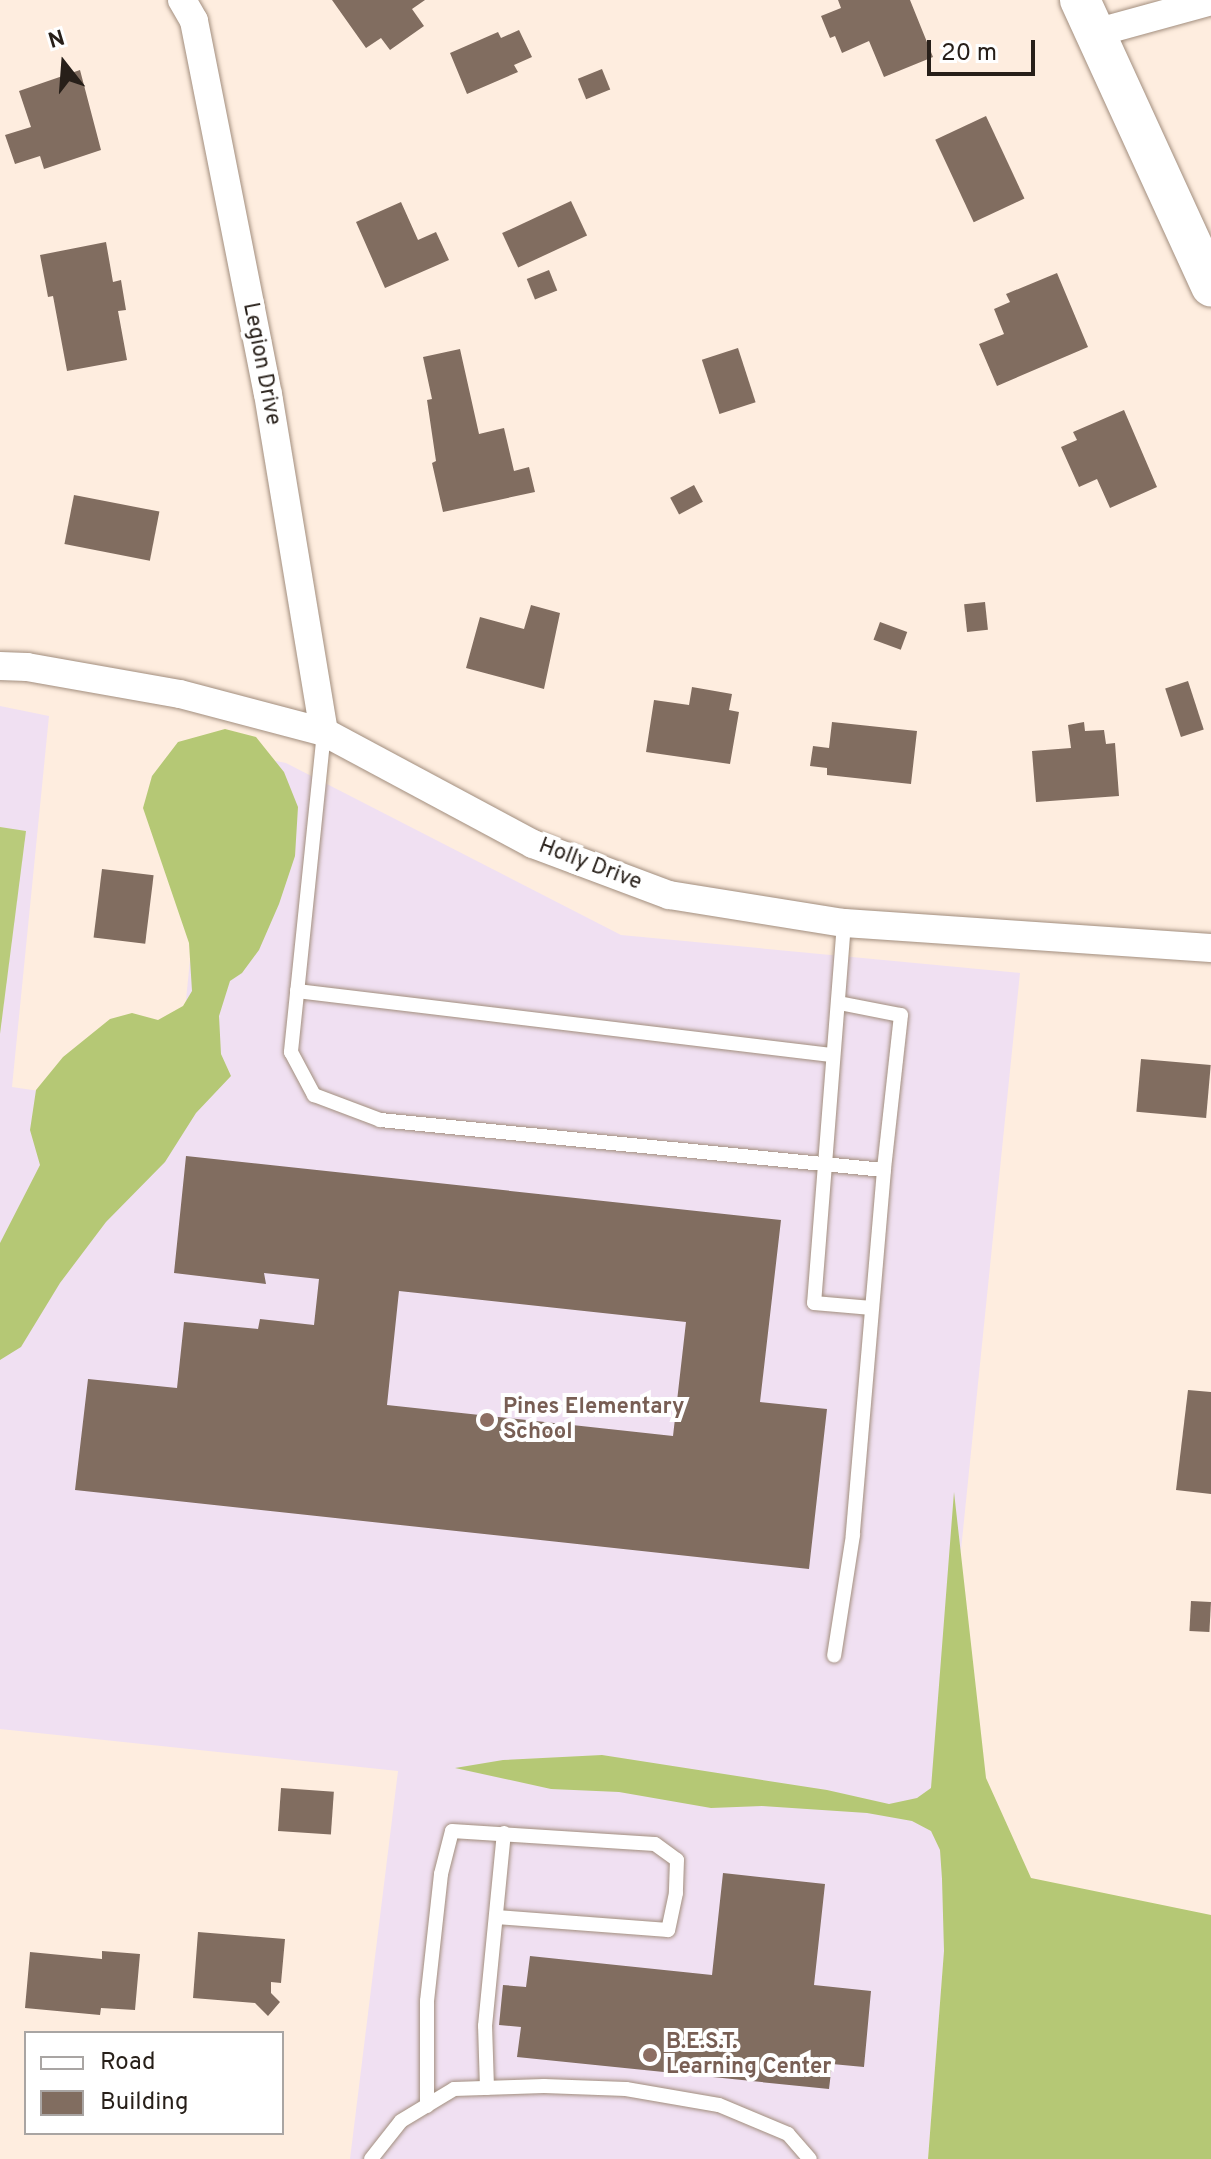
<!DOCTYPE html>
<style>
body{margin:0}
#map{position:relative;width:1211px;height:2159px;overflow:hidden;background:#feeddf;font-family:Overpass,sans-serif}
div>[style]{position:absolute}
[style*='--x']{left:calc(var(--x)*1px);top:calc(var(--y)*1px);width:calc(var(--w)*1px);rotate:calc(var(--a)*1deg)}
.education>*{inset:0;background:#f0e0f2}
.green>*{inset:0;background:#b9cb7b}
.forest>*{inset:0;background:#b5c875}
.building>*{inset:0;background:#816d60;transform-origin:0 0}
.roads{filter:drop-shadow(0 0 2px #a28e7e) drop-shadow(0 0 2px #a28e7e)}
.lane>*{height:14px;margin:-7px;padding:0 7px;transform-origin:7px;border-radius:7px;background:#fff}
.street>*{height:28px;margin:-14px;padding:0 14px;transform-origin:14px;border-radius:14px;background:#fff}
.secondary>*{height:40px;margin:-20px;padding:0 20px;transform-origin:20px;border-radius:20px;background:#fff}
.dots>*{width:22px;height:22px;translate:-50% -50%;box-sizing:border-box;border:4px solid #fff;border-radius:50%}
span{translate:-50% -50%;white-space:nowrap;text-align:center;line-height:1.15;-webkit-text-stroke:8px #fff;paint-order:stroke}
.street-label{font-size:22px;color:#271f19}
.education-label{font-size:22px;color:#785e54;font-weight:700}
.left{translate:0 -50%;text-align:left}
.legend{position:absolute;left:24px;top:2031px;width:260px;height:104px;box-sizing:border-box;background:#fff;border:2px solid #a9a5a3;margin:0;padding:10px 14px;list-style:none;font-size:24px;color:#271f19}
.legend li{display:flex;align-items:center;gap:16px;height:40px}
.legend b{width:40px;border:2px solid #a9a5a3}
.north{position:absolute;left:24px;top:24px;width:80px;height:80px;-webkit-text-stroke:6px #fff;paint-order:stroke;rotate:343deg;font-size:22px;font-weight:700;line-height:32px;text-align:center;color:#271f19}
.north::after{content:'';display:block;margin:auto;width:28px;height:36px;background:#271f19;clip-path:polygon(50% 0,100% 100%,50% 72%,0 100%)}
.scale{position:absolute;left:927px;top:40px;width:108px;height:36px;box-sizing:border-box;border:4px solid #271f19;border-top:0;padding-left:10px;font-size:24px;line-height:28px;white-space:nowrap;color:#271f19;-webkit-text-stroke:6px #fff;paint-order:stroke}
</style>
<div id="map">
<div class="education">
<i style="clip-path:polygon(0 706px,49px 716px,12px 1087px,175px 1111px,211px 748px,286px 763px,621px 935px,1020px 973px,934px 1814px,955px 1817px,928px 2159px,350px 2159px,398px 1771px,0 1729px)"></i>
</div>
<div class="green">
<i style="clip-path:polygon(0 827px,26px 831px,0 1034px)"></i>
</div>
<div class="forest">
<i style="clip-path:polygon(225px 729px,256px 737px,284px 772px,298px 807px,295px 856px,279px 904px,259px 950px,242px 973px,230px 981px,219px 1016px,221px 1054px,231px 1076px,196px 1113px,165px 1162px,106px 1222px,60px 1283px,21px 1347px,0 1360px,0 1243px,40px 1165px,30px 1130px,36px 1090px,63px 1057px,110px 1019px,132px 1013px,158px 1020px,183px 1006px,192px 991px,189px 943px,143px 808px,152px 776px,178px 742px)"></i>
<i style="clip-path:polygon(954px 1492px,986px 1778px,1031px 1878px,1211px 1915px,1211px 2159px,928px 2159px,944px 1951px,942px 1879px,940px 1850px,931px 1831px,912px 1821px,867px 1813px,762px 1806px,711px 1808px,619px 1792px,551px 1789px,455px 1768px,503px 1760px,602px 1755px,827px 1790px,889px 1804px,917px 1798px,931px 1788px)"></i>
</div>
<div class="building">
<i style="clip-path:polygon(332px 0,425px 0,412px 9px,424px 26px,390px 50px,381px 38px,366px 48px)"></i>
<i style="clip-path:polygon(838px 0,910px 0,933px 57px,884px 77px,869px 41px,842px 53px,835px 36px,830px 38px,821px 16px,841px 8px)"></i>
<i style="clip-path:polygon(519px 30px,532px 57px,514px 65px,518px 72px,467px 94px,450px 53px,498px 32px,501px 38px)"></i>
<i style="left:602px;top:69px;width:22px;height:26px;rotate:68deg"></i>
<i style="clip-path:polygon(80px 70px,101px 150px,44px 169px,40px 156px,15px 164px,5px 135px,31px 127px,19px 91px)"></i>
<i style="left:986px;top:116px;width:91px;height:56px;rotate:65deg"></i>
<i style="left:571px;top:201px;width:38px;height:76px;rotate:65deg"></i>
<i style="clip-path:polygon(401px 202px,418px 240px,436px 232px,449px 260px,385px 288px,356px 222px)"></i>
<i style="clip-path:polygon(106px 242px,113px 282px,121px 280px,126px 310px,118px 311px,127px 360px,67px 371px,53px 296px,48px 297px,40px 255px)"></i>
<i style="left:549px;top:270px;width:22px;height:24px;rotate:68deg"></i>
<i style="clip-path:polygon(1057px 273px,1088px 347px,997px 386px,979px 344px,1004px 334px,994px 309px,1010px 302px,1006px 294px)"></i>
<i style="left:738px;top:348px;width:57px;height:38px;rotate:72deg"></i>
<i style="clip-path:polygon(460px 349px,479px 434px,504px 428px,514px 471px,529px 467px,535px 492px,443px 512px,432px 463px,436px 461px,427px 400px,432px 399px,423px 357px)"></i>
<i style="clip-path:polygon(1124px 410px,1157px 487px,1110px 508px,1097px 479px,1079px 487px,1061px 447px,1077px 440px,1073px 432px)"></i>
<i style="left:694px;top:485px;width:19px;height:27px;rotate:62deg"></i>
<i style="left:74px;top:495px;width:87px;height:50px;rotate:11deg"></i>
<i style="left:985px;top:602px;width:28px;height:21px;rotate:84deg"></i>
<i style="clip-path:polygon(531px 605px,560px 613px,544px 689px,466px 668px,480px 617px,524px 629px)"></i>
<i style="left:880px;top:622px;width:29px;height:19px;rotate:20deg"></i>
<i style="left:1188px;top:681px;width:51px;height:24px;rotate:72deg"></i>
<i style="clip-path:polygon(692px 687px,732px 694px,729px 710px,739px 712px,730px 764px,646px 752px,654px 700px,689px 705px)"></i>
<i style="clip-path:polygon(832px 722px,917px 731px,911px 784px,827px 775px,827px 768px,810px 766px,813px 746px,829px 748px)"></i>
<i style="clip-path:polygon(1084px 722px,1085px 731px,1104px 730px,1106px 744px,1115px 743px,1119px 796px,1036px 802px,1032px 751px,1071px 748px,1068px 725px)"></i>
<i style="left:102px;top:869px;width:52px;height:69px;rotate:7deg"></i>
<i style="left:1141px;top:1059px;width:70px;height:53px;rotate:5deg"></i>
<i style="clip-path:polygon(evenodd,186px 1156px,781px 1220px,760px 1402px,827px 1409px,809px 1569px,75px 1490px,88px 1379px,177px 1388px,184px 1322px,258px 1329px,260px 1319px,314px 1325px,319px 1279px,264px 1273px,266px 1284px,174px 1273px,186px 1156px,399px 1291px,686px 1322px,673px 1436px,387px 1405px,399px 1291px)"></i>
<i style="clip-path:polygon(1188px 1390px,1211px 1392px,1211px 1494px,1176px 1490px)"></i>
<i style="left:1191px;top:1601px;width:20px;height:30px;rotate:3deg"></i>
<i style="left:281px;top:1788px;width:53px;height:43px;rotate:4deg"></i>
<i style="clip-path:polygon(723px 1873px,825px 1884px,814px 1985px,871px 1991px,864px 2067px,832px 2064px,829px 2089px,517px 2057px,521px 2027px,499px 2025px,503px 1985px,526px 1987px,530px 1956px,712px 1975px)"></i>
<i style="clip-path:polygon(198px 1932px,285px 1939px,281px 1983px,271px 1982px,271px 1993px,280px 2002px,268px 2016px,255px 2003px,193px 1998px)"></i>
<i style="clip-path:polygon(102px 1951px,140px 1954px,135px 2010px,101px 2008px,100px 2015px,25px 2008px,30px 1952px,102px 1959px)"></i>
</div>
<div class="roads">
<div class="lane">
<i style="--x:324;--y:732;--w:322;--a:95.9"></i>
<i style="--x:291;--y:1052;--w:49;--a:61.9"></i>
<i style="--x:314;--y:1095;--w:71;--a:20.7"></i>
<i style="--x:380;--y:1120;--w:506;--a:5.67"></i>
<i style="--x:884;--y:1170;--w:366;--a:94.9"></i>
<i style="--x:853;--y:1535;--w:122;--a:98.9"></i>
<i style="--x:844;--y:923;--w:381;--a:94.5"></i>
<i style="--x:814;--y:1303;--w:58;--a:4.9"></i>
<i style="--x:297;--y:991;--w:538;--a:6.83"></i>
<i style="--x:839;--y:1003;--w:63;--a:11"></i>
<i style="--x:901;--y:1015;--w:156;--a:96.3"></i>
<i style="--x:487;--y:2088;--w:62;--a:-91.8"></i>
<i style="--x:485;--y:2026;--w:194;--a:-84.4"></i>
<i style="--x:427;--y:2106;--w:105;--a:-90"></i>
<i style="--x:427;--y:2001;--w:128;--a:-83.7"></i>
<i style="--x:441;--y:1874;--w:44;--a:-75.7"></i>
<i style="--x:452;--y:1831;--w:203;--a:3.7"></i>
<i style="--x:655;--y:1844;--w:27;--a:36"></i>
<i style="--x:677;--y:1860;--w:33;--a:92"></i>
<i style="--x:676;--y:1893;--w:38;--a:102"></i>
<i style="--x:668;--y:1930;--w:172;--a:-175.7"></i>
<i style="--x:371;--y:2159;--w:48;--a:-51.7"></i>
<i style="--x:401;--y:2121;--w:62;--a:-31.1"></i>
<i style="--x:454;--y:2089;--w:90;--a:-1.9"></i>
<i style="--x:544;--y:2086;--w:82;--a:2.1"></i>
<i style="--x:626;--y:2089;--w:94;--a:9.8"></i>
<i style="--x:719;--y:2105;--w:75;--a:22.8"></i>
<i style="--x:788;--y:2134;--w:33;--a:49"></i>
</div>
<div class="street">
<i style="--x:182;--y:0;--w:24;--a:60"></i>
<i style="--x:194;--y:21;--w:380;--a:78.8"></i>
<i style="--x:268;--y:394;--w:343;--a:80.6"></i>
<i style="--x:1095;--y:33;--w:120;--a:-15.4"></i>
<i style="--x:0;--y:666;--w:27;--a:2"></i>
<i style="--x:27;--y:667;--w:155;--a:10"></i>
<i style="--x:180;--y:694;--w:149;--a:14.8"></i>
<i style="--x:324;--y:732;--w:237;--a:28.2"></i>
<i style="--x:533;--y:844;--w:145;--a:20.6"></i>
<i style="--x:669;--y:895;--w:177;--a:9.1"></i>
<i style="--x:844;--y:923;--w:368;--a:3.9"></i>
</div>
<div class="secondary">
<i style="--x:1080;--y:0;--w:315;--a:65.4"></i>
</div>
</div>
<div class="dots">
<i style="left:487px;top:1420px;background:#8d6e63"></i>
<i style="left:650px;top:2055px;background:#8d6e63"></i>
</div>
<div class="street-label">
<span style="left:261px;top:364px;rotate:79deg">Legion Drive</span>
<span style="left:590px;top:865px;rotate:21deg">Holly Drive</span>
</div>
<div class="education-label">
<span class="left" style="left:503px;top:1420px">Pines Elementary<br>School</span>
<span class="left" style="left:666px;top:2055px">B.E.S.T.<br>Learning Center</span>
</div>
<ul class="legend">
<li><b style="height:10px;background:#fff"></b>Road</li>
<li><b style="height:22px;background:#816d60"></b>Building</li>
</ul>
<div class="north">N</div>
<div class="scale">20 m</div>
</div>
